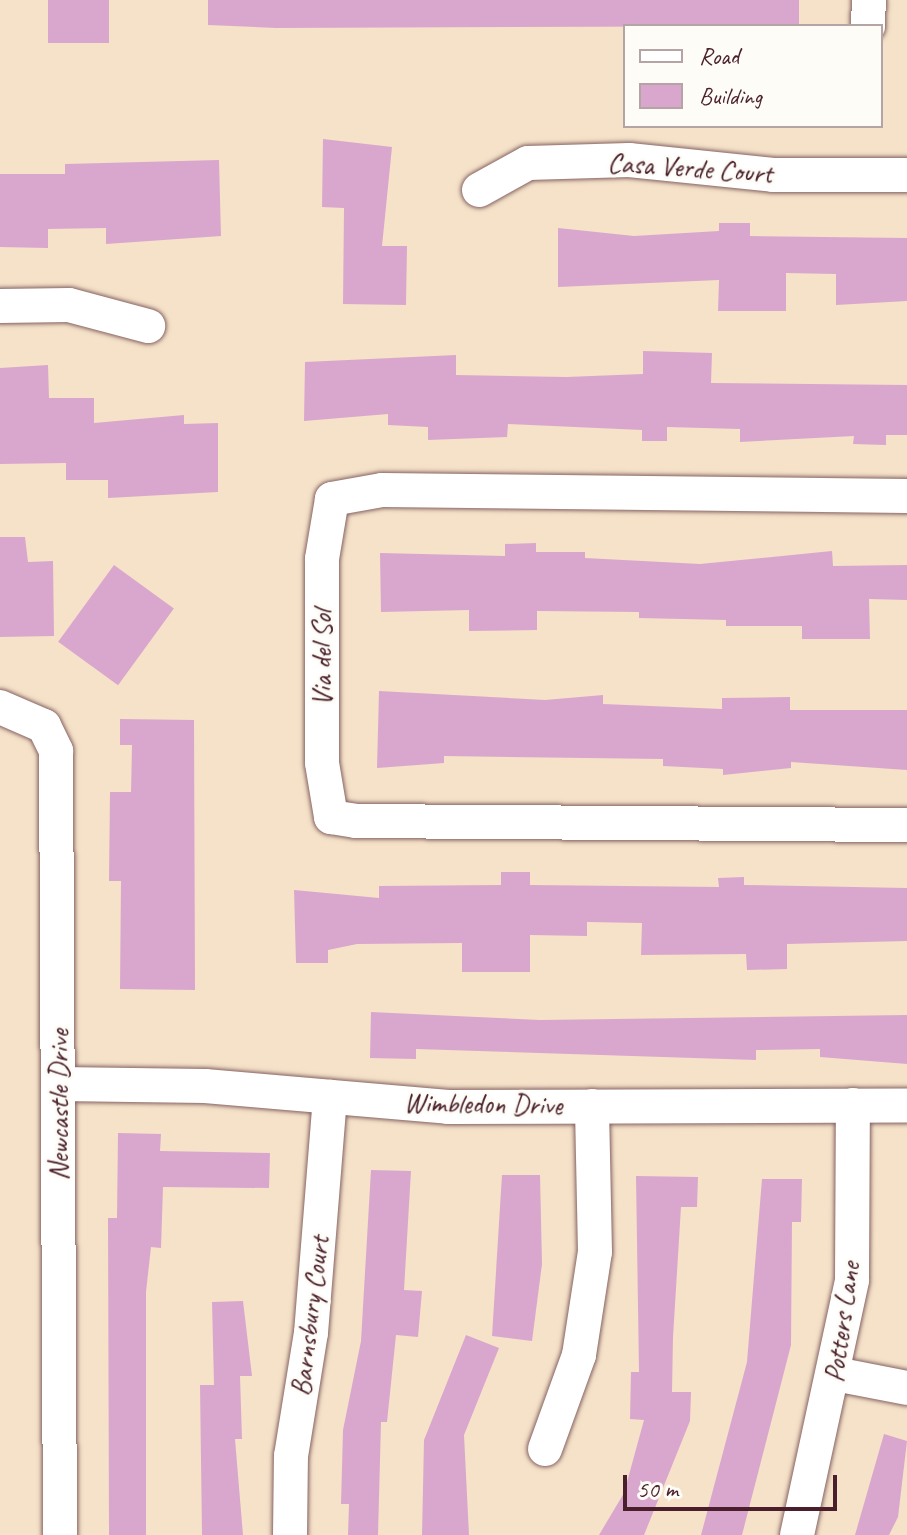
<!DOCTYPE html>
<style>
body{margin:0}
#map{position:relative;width:907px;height:1535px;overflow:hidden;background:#f5e2c9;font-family:Caveat,sans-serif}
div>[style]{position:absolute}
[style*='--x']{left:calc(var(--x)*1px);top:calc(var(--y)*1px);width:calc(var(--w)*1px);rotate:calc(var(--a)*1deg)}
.building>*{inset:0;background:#d9a7cd;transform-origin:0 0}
.roads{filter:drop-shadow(0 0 2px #866362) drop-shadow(0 0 2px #866362)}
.minor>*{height:34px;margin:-17px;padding:0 17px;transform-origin:17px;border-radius:17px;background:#fff}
span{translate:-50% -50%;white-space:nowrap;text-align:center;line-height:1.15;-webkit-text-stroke:6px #fdfcf7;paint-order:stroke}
.street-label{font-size:28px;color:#4a1f2b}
.legend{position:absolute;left:623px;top:24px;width:260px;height:104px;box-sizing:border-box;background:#fdfcf7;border:2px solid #b5a4a5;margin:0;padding:10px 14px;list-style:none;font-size:24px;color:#4a1f2b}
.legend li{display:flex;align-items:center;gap:16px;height:40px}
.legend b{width:40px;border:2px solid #b5a4a5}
.scale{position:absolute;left:623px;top:1475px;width:214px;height:36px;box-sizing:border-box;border:4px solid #4a1f2b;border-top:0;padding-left:10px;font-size:24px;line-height:28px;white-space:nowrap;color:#4a1f2b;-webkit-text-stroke:6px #fdfcf7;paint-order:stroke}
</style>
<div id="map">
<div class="building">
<i style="left:48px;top:0;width:61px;height:43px"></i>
<i style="clip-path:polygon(208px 0,799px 0,799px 26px,276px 28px,208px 25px)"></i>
<i style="clip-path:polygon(323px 139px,392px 147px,382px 246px,407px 246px,406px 305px,343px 304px,344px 208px,322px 207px)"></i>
<i style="clip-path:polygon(219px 160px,221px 236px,106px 244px,106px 228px,48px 229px,48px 248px,0 247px,0 174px,65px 174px,65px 164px)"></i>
<i style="clip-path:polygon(719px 223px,750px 223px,750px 236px,907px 238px,907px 301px,836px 305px,836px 274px,786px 273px,786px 311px,718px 311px,719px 280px,558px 287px,558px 228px,634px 236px,719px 231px)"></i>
<i style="clip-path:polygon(643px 351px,712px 353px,711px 383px,907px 385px,907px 435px,886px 435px,886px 445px,853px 444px,854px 436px,740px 442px,740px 429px,667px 427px,667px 441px,642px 441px,642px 430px,508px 424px,507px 437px,428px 440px,428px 427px,388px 425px,388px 414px,304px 421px,305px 362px,456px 355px,456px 375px,566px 377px,643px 374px)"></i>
<i style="clip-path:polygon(48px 365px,49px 398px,94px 398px,94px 423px,184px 415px,184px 424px,218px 423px,218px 492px,108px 498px,108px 480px,66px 480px,66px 463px,0 464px,0 368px)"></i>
<i style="clip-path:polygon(0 537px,25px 537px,28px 562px,53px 561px,54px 636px,0 637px)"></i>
<i style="clip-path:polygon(536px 543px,536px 552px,585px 552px,585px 558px,700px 564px,832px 551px,833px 566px,907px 565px,907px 600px,869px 599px,870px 639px,802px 639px,802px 626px,726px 626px,726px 620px,639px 618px,639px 612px,537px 611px,537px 630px,469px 631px,469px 610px,381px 612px,380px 553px,505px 556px,505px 544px)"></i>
<i style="left:114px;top:565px;width:74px;height:95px;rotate:36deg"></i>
<i style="clip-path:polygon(379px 691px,545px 700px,603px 695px,603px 704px,722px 709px,722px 698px,790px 697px,790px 710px,907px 710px,907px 770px,791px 762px,791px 768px,723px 775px,723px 769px,663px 766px,663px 759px,444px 756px,444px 763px,377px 768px)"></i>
<i style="clip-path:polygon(120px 719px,194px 720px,195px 990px,120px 989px,121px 881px,109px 881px,110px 792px,131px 792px,132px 745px,120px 745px)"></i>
<i style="clip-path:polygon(501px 872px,530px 872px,530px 885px,719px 887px,718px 878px,744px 877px,744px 885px,907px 888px,907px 941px,787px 944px,787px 969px,747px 970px,746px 954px,641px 955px,642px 923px,587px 922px,587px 936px,530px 935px,530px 972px,462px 972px,462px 943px,357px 944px,328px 950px,328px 963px,296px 963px,294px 890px,379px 898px,379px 886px,501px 885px)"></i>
<i style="clip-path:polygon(371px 1012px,540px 1020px,907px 1015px,907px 1064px,820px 1057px,820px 1049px,756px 1050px,756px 1060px,416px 1049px,416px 1059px,370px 1058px)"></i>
<i style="clip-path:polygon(118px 1133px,161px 1134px,160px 1151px,270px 1153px,269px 1188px,163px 1187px,161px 1248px,151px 1247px,146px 1292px,146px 1535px,109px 1535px,108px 1218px,117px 1218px)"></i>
<i style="clip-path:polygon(371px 1170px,411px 1171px,404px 1290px,422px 1291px,418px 1337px,396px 1335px,387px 1422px,381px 1422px,378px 1535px,348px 1535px,349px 1504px,341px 1504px,343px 1430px,361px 1341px)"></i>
<i style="clip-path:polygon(502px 1175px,540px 1175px,542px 1264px,532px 1341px,492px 1336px)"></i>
<i style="clip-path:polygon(636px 1176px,698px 1177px,697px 1207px,681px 1207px,673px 1337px,672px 1392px,691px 1392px,690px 1421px,644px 1535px,599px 1535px,624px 1493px,644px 1420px,630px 1419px,631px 1372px,639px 1372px)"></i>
<i style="clip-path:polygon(762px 1179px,802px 1179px,801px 1222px,792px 1222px,791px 1345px,742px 1535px,701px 1535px,747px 1362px)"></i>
<i style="clip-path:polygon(243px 1301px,252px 1376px,240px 1376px,242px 1439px,235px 1439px,243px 1535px,202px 1535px,200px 1385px,214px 1385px,212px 1302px)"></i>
<i style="clip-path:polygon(466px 1335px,499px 1348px,464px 1435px,469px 1535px,422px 1535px,424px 1440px)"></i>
<i style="clip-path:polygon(884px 1434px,907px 1441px,898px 1517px,889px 1535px,855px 1535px)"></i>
</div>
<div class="roads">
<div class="minor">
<i style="--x:868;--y:26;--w:26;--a:-88"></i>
<i style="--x:479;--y:190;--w:56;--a:-28.9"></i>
<i style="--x:528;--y:163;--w:101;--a:-1.7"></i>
<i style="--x:629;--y:160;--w:145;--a:5.9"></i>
<i style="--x:773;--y:175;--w:134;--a:0"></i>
<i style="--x:0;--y:306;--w:69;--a:-0.8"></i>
<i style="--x:69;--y:305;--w:82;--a:14.9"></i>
<i style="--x:907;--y:496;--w:525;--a:-179.35"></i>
<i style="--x:382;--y:490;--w:51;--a:169.8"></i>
<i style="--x:332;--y:499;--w:61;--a:99.5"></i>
<i style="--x:322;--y:559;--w:204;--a:90"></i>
<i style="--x:322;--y:763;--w:55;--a:80.5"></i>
<i style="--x:331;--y:817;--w:25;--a:9"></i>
<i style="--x:356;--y:821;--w:551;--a:0.42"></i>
<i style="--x:0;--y:707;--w:48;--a:23.4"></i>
<i style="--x:44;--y:726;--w:28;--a:64"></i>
<i style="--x:56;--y:751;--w:784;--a:89.71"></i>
<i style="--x:59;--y:1084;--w:146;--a:0.8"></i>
<i style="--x:205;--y:1086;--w:244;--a:4.9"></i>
<i style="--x:448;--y:1107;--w:459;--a:-0.2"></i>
<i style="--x:835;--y:1374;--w:73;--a:11"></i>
<i style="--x:545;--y:1449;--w:100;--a:-70.1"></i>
<i style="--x:579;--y:1355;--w:104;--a:-81.2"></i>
<i style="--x:595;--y:1252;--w:146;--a:-91.2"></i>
<i style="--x:290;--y:1535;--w:79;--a:-89.3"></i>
<i style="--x:291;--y:1456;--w:125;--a:-80.8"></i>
<i style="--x:311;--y:1333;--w:237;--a:-85.4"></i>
<i style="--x:797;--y:1535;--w:261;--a:-77.8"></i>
<i style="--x:852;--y:1280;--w:175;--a:-89.7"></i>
</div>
</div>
<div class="street-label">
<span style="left:690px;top:168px;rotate:4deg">Casa Verde Court</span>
<span style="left:322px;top:658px;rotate:-90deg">Via del Sol</span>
<span style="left:483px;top:1104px;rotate:1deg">Wimbledon Drive</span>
<span style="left:59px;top:1105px;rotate:-90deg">Newcastle Drive</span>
<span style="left:310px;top:1316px;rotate:-83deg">Barnsbury Court</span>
<span style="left:842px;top:1322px;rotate:-82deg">Potters Lane</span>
</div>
<ul class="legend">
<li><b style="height:10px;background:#fff"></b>Road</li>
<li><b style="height:22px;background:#d9a7cd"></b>Building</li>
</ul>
<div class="scale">50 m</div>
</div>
